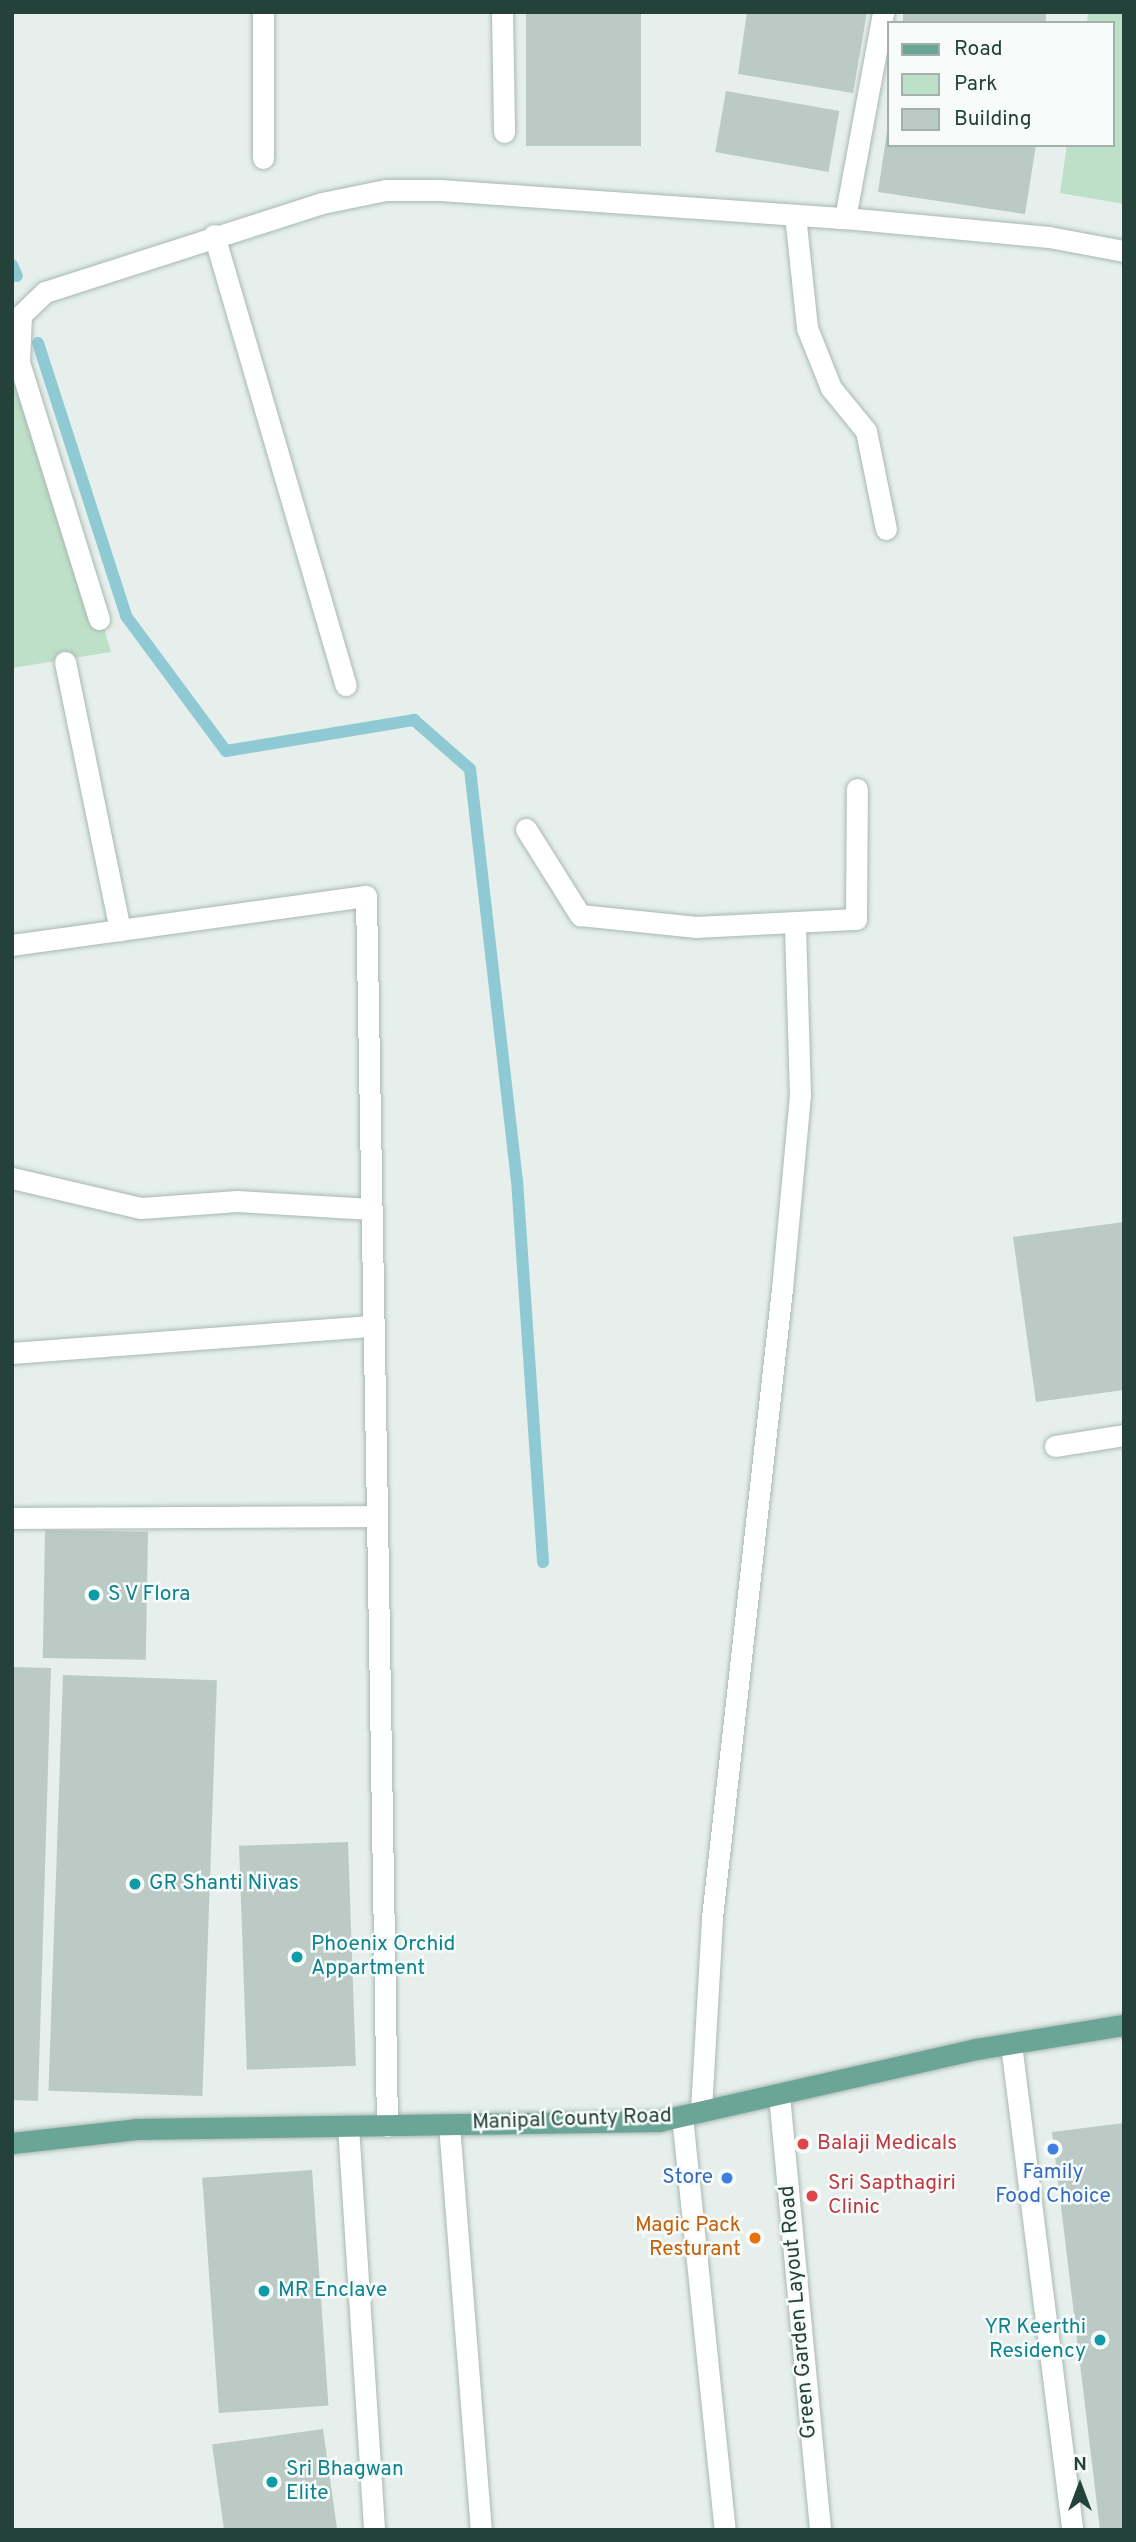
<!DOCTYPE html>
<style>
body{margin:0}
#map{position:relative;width:1136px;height:2542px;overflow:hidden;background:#e6efeb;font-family:Overpass,sans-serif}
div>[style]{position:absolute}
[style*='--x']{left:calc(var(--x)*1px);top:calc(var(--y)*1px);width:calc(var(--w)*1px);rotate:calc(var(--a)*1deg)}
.green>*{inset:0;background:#bfe0c8}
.stream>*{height:12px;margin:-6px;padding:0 6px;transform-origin:6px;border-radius:6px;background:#8ec9d4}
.building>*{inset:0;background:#bbcac4;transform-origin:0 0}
.roads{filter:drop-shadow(0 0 2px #a8b8b2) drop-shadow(0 0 2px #a8b8b2)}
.minor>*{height:21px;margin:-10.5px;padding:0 10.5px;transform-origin:10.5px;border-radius:10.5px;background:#fff}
.major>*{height:21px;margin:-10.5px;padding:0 10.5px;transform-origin:10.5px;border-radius:10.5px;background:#6aa596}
.dots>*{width:19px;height:19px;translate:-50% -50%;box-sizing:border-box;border:4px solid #f7fbf9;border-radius:50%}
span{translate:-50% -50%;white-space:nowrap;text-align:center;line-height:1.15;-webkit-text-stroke:5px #f7fbf9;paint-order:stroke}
.culture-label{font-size:21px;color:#0d838f}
.left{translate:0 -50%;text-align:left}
.right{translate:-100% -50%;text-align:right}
.street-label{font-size:21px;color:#24423a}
.health-label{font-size:21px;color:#be3a42}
.shop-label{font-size:21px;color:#366cbe}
.food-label{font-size:21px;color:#c56008}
.frame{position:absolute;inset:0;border:14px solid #24423a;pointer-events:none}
.legend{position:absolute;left:887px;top:21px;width:228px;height:126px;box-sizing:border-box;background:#f7fbf9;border:2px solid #a3b1ad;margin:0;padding:9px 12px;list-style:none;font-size:21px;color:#24423a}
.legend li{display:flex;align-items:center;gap:14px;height:35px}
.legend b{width:35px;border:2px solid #a3b1ad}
.north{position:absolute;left:1045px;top:2451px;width:70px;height:70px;-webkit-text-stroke:5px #f7fbf9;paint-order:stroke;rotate:0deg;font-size:19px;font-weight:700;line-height:28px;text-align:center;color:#24423a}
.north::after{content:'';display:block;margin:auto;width:24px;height:32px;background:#24423a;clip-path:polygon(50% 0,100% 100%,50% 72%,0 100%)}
</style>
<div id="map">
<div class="green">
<i style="clip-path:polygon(1088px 12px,1124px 12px,1124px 204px,1060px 193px,1067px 145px,1113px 145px,1113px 23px,1087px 23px)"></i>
<i style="clip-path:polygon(12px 316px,111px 652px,12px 668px)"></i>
</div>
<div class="stream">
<i style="--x:12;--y:265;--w:12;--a:66"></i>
<i style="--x:38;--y:343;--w:287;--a:72.1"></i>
<i style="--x:126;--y:616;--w:168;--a:53.5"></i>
<i style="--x:226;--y:751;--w:191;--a:-9.4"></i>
<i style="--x:414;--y:720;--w:74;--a:41.2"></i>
<i style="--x:470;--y:769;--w:414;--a:83.5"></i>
<i style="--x:517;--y:1180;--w:383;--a:86.1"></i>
</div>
<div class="building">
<i style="left:526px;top:12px;width:115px;height:134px"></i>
<i style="clip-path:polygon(747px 12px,867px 12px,853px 93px,738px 74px)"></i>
<i style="left:903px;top:12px;width:143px;height:11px"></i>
<i style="left:726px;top:91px;width:115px;height:62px;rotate:10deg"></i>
<i style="clip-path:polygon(888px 125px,889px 145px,1036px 145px,1025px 214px,878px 192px)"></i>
<i style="clip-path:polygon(1124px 1222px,1124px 1390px,1036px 1402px,1013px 1237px)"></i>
<i style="left:45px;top:1530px;width:103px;height:128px;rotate:1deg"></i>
<i style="clip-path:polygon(12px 1667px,51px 1668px,38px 2101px,12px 2100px)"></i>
<i style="left:63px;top:1675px;width:154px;height:416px;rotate:2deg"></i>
<i style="left:348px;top:1842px;width:224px;height:109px;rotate:88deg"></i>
<i style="clip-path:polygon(1124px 2123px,1124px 2530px,1100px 2530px,1052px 2132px)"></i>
<i style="left:312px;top:2170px;width:236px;height:110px;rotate:86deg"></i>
<i style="left:323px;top:2429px;width:102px;height:112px;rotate:82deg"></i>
</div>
<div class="roads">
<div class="minor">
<i style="--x:263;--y:12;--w:146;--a:90"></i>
<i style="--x:502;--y:12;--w:120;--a:89"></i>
<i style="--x:795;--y:215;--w:114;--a:83.9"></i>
<i style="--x:807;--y:328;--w:65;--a:68.2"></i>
<i style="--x:831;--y:388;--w:55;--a:50.9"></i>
<i style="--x:866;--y:431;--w:100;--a:78.5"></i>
<i style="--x:845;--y:218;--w:209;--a:-79.5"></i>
<i style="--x:214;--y:235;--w:469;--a:73.7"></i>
<i style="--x:99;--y:619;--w:269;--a:-107.3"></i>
<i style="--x:19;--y:362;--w:47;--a:-87.6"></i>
<i style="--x:21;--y:315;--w:33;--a:-44"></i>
<i style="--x:45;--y:292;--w:291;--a:-17.8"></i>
<i style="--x:322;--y:203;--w:65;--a:-11.5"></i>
<i style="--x:386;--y:190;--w:54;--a:0"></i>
<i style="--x:440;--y:190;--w:406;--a:4"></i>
<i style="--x:845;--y:218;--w:205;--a:5.3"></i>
<i style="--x:1049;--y:237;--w:76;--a:10.6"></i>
<i style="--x:65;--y:662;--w:274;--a:78.4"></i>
<i style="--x:526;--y:829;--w:102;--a:57.9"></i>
<i style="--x:580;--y:915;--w:117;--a:5.9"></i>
<i style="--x:696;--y:927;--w:160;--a:-2.9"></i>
<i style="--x:856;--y:919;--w:130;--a:-89.6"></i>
<i style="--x:12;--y:945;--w:357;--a:-7.9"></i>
<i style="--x:366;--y:896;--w:620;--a:88.98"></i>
<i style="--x:12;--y:1178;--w:132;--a:13.1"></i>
<i style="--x:141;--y:1208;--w:96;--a:-4.2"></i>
<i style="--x:237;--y:1201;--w:134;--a:3.4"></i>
<i style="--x:12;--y:1353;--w:362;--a:-4.3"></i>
<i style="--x:1055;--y:1446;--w:70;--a:-9.1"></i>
<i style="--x:12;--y:1518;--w:365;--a:-0.3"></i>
<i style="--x:377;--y:1516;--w:610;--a:89.06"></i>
<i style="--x:1011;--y:2044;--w:490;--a:82.8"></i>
<i style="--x:779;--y:2095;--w:437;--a:84.6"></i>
<i style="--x:701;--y:2110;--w:192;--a:-86.7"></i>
<i style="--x:712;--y:1918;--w:633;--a:-83.65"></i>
<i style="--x:782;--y:1289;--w:195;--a:-84.7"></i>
<i style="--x:800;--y:1095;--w:172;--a:-91.7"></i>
<i style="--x:682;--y:2116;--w:416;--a:84.1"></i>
<i style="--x:449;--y:2125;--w:406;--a:85.5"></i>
<i style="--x:348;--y:2126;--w:405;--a:86.3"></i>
</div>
<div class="major">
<i style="--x:12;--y:2143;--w:125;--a:-6.4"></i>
<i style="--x:136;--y:2129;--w:523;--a:-0.88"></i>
<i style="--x:659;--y:2121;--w:326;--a:-12.8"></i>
<i style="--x:977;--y:2049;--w:149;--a:-9.3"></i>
</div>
</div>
<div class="dots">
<i style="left:94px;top:1595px;background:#0f9aa8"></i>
<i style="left:135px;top:1884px;background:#0f9aa8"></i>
<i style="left:297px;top:1957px;background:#0f9aa8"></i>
<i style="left:803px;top:2144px;background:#e0444e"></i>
<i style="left:1053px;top:2149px;background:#3f7fe0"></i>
<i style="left:727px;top:2178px;background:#3f7fe0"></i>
<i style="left:812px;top:2196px;background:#e0444e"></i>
<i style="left:755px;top:2238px;background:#e8710a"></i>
<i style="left:264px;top:2291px;background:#0f9aa8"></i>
<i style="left:1100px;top:2340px;background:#0f9aa8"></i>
<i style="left:272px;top:2482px;background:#0f9aa8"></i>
</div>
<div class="culture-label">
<span class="left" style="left:108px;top:1595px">S V Flora</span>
<span class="left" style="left:149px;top:1884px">GR Shanti Nivas</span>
<span class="left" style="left:311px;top:1957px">Phoenix Orchid<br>Appartment</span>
<span class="left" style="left:278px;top:2291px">MR Enclave</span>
<span class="right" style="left:1086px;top:2340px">YR Keerthi<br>Residency</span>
<span class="left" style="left:286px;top:2482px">Sri Bhagwan<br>Elite</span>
</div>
<div class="street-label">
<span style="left:572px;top:2120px;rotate:-2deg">Manipal County Road</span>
<span style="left:799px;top:2312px;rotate:-95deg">Green Garden Layout Road</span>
</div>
<div class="health-label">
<span class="left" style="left:817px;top:2144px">Balaji Medicals</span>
<span class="left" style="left:828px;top:2196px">Sri Sapthagiri<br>Clinic</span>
</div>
<div class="shop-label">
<span style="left:1053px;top:2185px">Family<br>Food Choice</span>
<span class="right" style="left:713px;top:2178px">Store</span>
</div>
<div class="food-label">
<span class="right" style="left:741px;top:2238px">Magic Pack<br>Resturant</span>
</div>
<div class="frame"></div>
<ul class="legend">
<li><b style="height:9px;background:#6aa596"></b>Road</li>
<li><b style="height:19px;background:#bfe0c8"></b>Park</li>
<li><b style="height:19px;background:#bbcac4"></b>Building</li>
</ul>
<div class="north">N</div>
</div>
